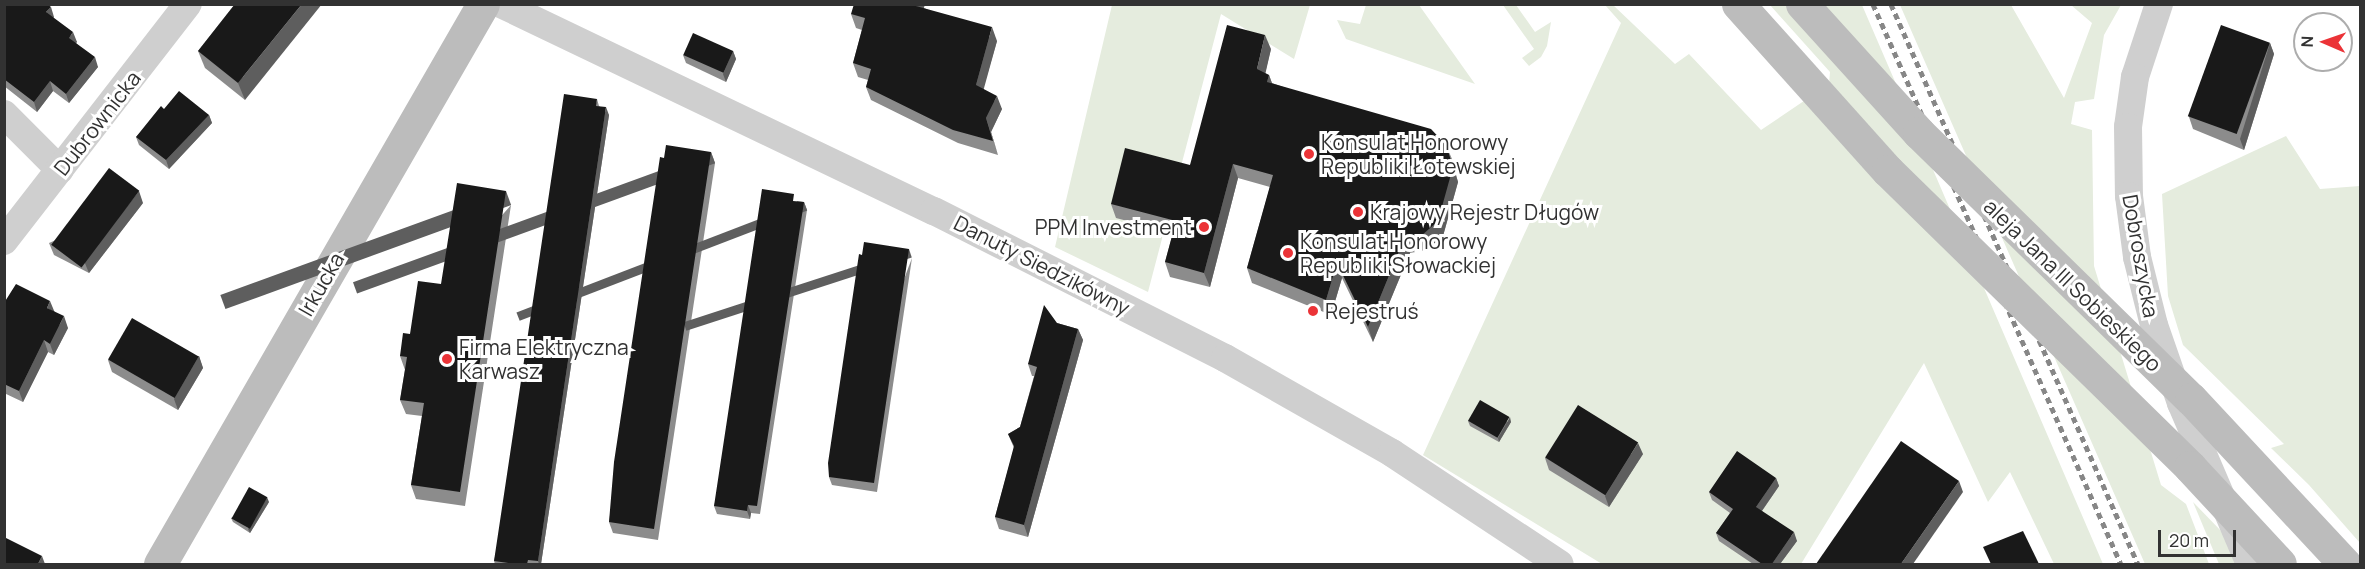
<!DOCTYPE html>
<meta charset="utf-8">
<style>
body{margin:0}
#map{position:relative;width:2365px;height:569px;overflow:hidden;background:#fff;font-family:Manrope,sans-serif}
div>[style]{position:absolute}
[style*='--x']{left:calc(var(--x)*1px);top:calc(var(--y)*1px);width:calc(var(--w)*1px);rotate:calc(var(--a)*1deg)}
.green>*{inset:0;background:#e5ecde}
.street>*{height:28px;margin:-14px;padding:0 14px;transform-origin:14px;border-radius:14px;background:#cfcfcf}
.secondary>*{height:33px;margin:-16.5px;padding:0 16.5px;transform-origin:16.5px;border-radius:16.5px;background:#bcbcbc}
.rail>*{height:4.5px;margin-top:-2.25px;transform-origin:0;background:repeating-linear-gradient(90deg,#878787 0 6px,transparent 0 10.5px)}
.secondary-bridge>*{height:33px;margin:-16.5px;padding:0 16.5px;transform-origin:16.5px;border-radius:16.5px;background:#bcbcbc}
.wall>*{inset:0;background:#8c8c8c}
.shaded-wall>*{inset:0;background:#5e5e5e;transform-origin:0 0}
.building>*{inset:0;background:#191919;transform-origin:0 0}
.dots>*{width:16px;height:16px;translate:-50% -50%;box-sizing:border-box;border:3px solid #fff;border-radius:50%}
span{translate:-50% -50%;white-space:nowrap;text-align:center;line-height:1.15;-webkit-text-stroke:6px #fff;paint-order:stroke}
.street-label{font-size:21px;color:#323232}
.poi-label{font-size:21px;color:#323232}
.left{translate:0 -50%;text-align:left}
.right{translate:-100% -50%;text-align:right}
.frame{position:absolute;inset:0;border:6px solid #323232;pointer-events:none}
.north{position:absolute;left:2293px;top:12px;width:60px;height:60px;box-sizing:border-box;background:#fff;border:2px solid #adadad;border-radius:50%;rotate:272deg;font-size:16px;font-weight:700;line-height:24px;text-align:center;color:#323232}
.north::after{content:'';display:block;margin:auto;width:21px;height:27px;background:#eb3337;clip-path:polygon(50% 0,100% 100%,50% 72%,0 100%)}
.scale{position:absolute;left:2158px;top:530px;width:78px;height:27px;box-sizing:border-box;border:3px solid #323232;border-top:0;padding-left:8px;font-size:18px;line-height:21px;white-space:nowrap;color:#323232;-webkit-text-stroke:4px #fff;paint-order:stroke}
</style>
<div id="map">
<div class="green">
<i style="clip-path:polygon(1112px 5px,1310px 5px,1294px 59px,1221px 14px,1148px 292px,1055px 247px)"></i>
<i style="clip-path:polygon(1366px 5px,1419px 5px,1475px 84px,1346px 39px,1337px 20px,1360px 24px)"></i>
<i style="clip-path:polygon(1503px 5px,1516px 5px,1535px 32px,1551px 22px,1547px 46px,1541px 57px,1529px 66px,1522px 58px,1534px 49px)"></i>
<i style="clip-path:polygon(1605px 5px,1613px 5px,1675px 64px,1689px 54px,1761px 130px,1829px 84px,1830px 72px,1770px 5px,1862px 5px,2103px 564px,2054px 564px,2010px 472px,1988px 502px,1924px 363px,1801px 564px,1602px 564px,1423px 455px,1621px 23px)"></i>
<i style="clip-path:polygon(1900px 5px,2011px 5px,2064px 98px,2092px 23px,2071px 5px,2121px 5px,2104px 35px,2094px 99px,2075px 102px,2071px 124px,2092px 130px,2094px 266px,2161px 485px,2186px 504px,2209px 564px,2145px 564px)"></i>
<i style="clip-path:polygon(2286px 136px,2320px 189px,2360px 186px,2360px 543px,2309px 485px,2271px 448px,2284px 444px,2183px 345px,2168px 296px,2162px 194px)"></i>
<i style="clip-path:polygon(2193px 502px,2224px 534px,2236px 564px,2219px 564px)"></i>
</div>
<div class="street">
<i style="--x:501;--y:4;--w:480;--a:25.6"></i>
<i style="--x:934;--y:211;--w:326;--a:26.8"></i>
<i style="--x:1225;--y:358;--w:192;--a:29.6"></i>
<i style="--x:1392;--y:453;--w:201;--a:33.5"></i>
<i style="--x:2159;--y:4;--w:77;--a:108.2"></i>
<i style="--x:2135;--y:77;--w:50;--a:98"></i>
<i style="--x:2128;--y:127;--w:69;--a:89.2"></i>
<i style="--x:2129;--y:196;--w:62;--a:82.5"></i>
<i style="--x:2137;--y:257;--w:70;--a:76"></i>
<i style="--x:2154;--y:325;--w:83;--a:70.9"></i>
<i style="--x:2181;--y:403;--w:175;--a:66.8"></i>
<i style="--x:4;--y:114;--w:79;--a:45"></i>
<i style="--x:4;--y:241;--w:300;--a:-52.2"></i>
</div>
<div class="secondary">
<i style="--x:160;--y:564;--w:646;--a:-60.02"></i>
</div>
<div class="rail">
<i style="--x:1873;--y:4;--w:612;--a:66.11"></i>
<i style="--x:1891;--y:4;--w:612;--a:66.2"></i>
</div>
<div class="secondary-bridge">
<i style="--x:1738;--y:4;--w:224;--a:48.1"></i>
<i style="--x:1888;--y:171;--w:423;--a:44.4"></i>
<i style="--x:2190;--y:467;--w:132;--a:47.1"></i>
<i style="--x:1802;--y:4;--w:174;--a:47.8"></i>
<i style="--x:1919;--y:133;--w:380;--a:44.4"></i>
<i style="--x:2191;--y:399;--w:226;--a:47"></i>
</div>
<div class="wall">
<i style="clip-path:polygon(4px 4px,54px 17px,53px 18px,77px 42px,76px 43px,98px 67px,69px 103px,53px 91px,37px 112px,4px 86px)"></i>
<i style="clip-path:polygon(235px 4px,245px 100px,205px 68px,198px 51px)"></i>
<i style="clip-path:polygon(924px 8px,997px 41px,983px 89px,1002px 109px,991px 132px,998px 155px,958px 143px,871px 100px,866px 87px,868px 80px,858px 77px,853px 63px,862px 30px,856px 28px,851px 14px)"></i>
<i style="clip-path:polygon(2270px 43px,2274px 54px,2244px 150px,2193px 129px,2189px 117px)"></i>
<i style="clip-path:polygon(1271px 49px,1265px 73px,1269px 75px,1272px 83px,1446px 145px,1452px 159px,1458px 182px,1443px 236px,1426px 250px,1410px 253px,1373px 342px,1342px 278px,1331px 315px,1252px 283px,1247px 268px,1270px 187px,1238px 178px,1210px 287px,1170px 277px,1165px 262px,1173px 233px,1116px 218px,1111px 204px,1190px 165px)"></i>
<i style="clip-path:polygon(733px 51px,736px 59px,726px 82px,686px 63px,683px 55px)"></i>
<i style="clip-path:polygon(597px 99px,599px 106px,609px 115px,541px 564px,495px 564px,494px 561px)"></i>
<i style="clip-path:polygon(164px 109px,209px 115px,212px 123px,169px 169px,139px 145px,136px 137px)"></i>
<i style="clip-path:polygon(711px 152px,715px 163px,658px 540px,613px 533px,609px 522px,664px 158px)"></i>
<i style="clip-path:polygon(797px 201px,804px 202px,807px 210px,760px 514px,751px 513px,750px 519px,717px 514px,714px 506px)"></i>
<i style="clip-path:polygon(143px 203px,89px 273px,54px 255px,49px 243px)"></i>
<i style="clip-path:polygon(511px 205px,465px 506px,416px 499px,411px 485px,422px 416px,406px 414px,400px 400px,405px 370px,400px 356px,410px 334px,441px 284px)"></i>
<i style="clip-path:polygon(912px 258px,877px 492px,832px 485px,829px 477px)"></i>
<i style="clip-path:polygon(4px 303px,68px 328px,54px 355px,48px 352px,23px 402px,4px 393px)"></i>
<i style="clip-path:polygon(1057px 323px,1078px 329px,1083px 340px,1028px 537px,999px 529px,995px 517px,1014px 448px,1008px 434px,1020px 427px,1034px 376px,1032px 376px,1028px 364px)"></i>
<i style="clip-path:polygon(199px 356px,203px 368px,178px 410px,112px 372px,108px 360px)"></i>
<i style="clip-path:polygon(1468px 421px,1511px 422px,1499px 442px,1470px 426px)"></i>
<i style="clip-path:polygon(1643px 454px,1609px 507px,1549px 470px,1545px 458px)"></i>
<i style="clip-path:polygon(1776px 478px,1779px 486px,1762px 511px,1797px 541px,1780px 564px,1753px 564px,1719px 541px,1716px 533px,1730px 513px,1712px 500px,1709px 492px)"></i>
<i style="clip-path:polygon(269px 502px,250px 533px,233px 522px,231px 518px)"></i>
</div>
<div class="shaded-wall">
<i style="clip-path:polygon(302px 4px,322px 4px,245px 100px,238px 83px)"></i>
<i style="clip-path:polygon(917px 4px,925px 4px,921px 19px,916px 6px)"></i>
<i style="clip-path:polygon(51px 7px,54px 17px,50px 22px,46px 12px)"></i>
<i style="clip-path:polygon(992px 27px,997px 41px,981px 99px,976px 85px)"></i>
<i style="clip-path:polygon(73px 32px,77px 42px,72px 47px,69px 38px)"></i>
<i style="clip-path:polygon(1265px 35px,1271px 49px,1263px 84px,1257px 69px)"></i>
<i style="clip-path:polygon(2270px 43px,2274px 54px,2244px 150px,2240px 139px)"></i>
<i style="clip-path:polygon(733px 51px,736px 59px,726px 82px,723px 74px)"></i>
<i style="clip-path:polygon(95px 57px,98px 67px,69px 103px,66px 94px)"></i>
<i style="clip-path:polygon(1269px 75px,1274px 89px,1267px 82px)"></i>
<i style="clip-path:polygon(50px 81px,53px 91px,37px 112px,34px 102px)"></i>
<i style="clip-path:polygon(997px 96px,1002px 109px,991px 132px,998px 155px,986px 118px)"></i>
<i style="clip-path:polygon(606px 107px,609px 115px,541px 564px,539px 564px,538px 561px)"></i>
<i style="clip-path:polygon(209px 115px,212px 123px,169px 169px,166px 160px)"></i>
<i style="clip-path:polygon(1446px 145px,1458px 182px,1443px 236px,1426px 250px,1421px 236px)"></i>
<i style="left:711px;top:152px;width:12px;height:381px;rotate:70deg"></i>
<i style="clip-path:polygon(1233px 164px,1238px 178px,1210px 287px,1204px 273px)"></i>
<i style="clip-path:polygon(139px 191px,143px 203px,89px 273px,84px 261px)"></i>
<i style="left:506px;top:191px;width:15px;height:304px;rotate:70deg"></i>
<i style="left:804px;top:202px;width:9px;height:308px;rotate:69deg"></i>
<i style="clip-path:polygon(1404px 239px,1410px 253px,1373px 342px,1368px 327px)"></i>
<i style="left:909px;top:249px;width:9px;height:237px;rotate:72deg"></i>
<i style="clip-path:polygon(1337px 263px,1342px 278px,1331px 315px,1326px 300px)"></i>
<i style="clip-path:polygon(50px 301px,55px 313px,47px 308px)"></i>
<i style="clip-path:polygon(64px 316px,68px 328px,54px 355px,50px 344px)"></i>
<i style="clip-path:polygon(1078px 329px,1083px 340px,1028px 537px,1024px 525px)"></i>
<i style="clip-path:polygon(44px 340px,48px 352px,23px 402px,19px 391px)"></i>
<i style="clip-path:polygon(199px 356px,203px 368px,178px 410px,174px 399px)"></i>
<i style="clip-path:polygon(1510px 417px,1511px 422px,1499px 442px,1498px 438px)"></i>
<i style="clip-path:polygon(1638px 443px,1643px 454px,1609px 507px,1605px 496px)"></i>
<i style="clip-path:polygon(1776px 478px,1779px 486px,1759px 515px,1756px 507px)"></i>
<i style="clip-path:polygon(1959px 481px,1963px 492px,1913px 564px,1901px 564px)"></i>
<i style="clip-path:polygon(267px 497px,269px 502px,250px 533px,248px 529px)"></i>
<i style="clip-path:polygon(748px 505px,751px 513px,750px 519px,747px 511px)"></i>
<i style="clip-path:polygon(1794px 532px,1797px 541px,1780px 564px,1772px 564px)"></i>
<i style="clip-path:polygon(42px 556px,45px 564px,38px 564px)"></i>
</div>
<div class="building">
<i style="clip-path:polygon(4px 4px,47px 4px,51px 7px,46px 12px,73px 32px,69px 38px,95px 57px,66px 94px,50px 81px,34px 102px,4px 79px)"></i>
<i style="clip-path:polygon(235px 4px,302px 4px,238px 83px,198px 51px)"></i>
<i style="clip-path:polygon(854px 4px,917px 4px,916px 6px,992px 27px,976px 85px,997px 96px,986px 118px,993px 141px,953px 130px,866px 87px,871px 69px,853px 63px,865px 18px,851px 14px)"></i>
<i style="clip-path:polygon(1227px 25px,1265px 35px,1257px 69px,1269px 75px,1267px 82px,1431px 129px,1446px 145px,1453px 167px,1438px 221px,1421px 236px,1404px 239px,1368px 327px,1337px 263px,1326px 300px,1247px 268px,1273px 175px,1233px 164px,1204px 273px,1165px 262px,1176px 221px,1111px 204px,1125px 148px,1190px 165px)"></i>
<i style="left:2221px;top:25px;width:52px;height:97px;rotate:20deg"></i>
<i style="left:693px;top:33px;width:44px;height:24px;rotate:24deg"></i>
<i style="clip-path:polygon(179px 91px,209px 115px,166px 160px,136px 137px,161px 106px,164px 109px)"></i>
<i style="clip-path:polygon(564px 94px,597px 99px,596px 106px,606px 107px,538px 561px,528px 560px,527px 564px,516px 564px,494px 561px)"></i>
<i style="clip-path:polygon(666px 145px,711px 152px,654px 529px,609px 522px,614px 462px,660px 157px,664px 158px)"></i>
<i style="left:109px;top:168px;width:38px;height:96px;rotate:37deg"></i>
<i style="clip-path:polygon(457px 183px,506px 191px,460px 492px,411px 485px,424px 403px,400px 400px,407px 357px,400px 356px,403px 333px,410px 334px,418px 281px,441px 284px)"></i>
<i style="clip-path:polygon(762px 189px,794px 194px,793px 201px,804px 202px,757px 506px,748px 505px,747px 511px,714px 506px)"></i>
<i style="clip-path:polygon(864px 242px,909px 249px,874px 483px,829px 477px,828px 463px,859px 254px,862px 255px)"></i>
<i style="clip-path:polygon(16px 284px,50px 301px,47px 308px,64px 316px,50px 344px,44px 340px,19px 391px,4px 384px,4px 303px)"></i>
<i style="clip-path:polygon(1044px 305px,1057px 323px,1078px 329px,1024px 525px,995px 517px,1014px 446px,1008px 434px,1020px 427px,1037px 367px,1028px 364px)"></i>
<i style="left:132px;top:318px;width:77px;height:48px;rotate:30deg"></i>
<i style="left:1480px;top:400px;width:34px;height:24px;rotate:30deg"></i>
<i style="left:1578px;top:405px;width:71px;height:62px;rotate:32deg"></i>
<i style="clip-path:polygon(1901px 441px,1959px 481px,1901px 564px,1816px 564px)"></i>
<i style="clip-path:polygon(1737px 451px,1776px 478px,1756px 507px,1794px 532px,1772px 564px,1762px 564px,1716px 533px,1733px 509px,1709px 492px)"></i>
<i style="left:249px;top:487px;width:21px;height:36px;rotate:29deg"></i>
<i style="clip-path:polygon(2023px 531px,2039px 564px,1991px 564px,1983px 547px)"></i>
<i style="clip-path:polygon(4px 537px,42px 556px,38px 564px,4px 564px)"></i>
</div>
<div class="dots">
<i style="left:1309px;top:154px;background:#eb3337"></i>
<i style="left:1358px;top:212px;background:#eb3337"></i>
<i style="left:1204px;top:227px;background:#eb3337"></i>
<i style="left:1288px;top:253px;background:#eb3337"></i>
<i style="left:1313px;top:311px;background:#eb3337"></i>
<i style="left:447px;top:359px;background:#eb3337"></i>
</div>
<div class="street-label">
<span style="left:97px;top:123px;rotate:-52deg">Dubrownicka</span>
<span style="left:2141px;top:256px;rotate:80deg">Dobroszycka</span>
<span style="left:1042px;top:265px;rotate:27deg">Danuty Siedzikówny</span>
<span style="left:321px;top:284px;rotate:-60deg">Irkucka</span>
<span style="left:2073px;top:285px;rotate:44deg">aleja Jana III Sobieskiego</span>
</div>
<div class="poi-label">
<span class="left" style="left:1321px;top:154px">Konsulat Honorowy<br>Republiki Łotewskiej</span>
<span class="left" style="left:1370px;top:212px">Krajowy Rejestr Długów</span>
<span class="right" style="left:1192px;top:227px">PPM Investment</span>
<span class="left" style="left:1300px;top:253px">Konsulat Honorowy<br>Republiki Słowackiej</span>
<span class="left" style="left:1325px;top:311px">Rejestruś</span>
<span class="left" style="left:459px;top:359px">Firma Elektryczna<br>Karwasz</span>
</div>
<div class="frame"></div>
<div class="north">N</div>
<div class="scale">20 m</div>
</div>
